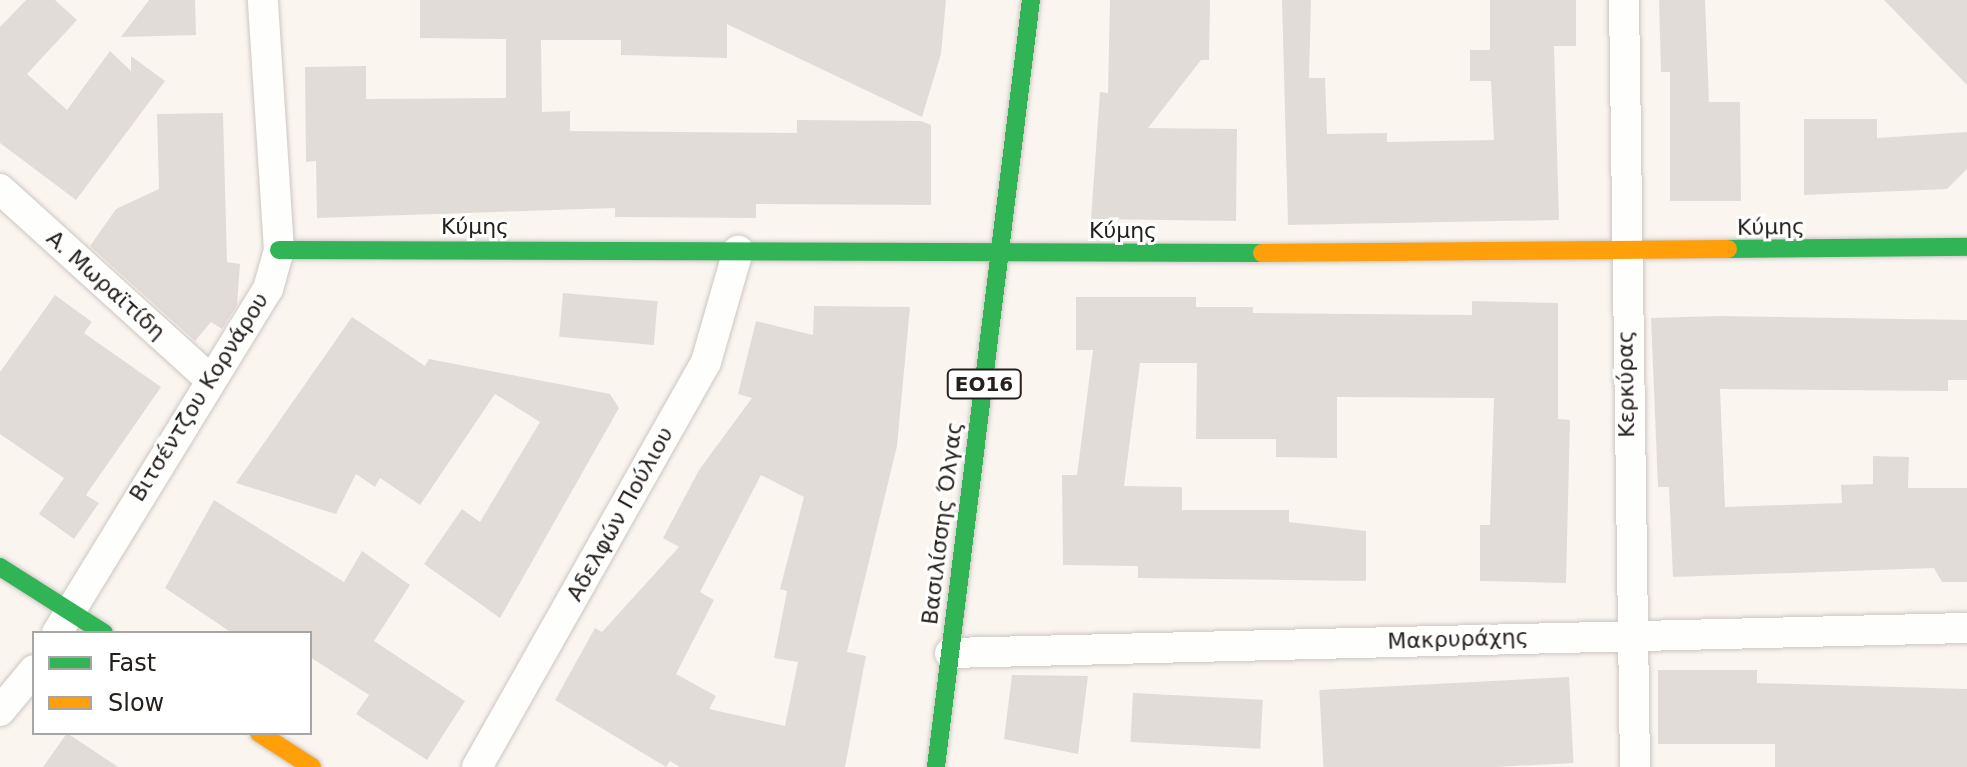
<!DOCTYPE html>
<meta charset="utf-8">
<style>
body{margin:0}
#map{position:relative;width:1967px;height:767px;overflow:hidden;background:#fbf5f0;font-family:"DejaVu Sans",sans-serif}
div>[style]{position:absolute}
[style*='--x']{left:calc(var(--x)*1px);top:calc(var(--y)*1px);width:calc(var(--w)*1px);rotate:calc(var(--a)*1deg)}
.building>*{inset:0;background:#e2dcd9;transform-origin:0 0}
.roads{filter:drop-shadow(0 0 2px #ccc6c2) drop-shadow(0 0 2px #ccc6c2)}
.street>*{height:30px;margin:-15px;padding:0 15px;transform-origin:15px;border-radius:15px;background:#fefefd}
.fast>*{height:18px;margin:-9px;padding:0 9px;transform-origin:9px;border-radius:9px;background:#30b455}
.slow>*{height:18px;margin:-9px;padding:0 9px;transform-origin:9px;border-radius:9px;background:#ff9f0a}
span{translate:-50% -50%;white-space:nowrap;text-align:center;line-height:1.15;-webkit-text-stroke:6px #fff;paint-order:stroke}
.shield-label span{padding:2px 6px;background:#fff;border:2px solid;border-radius:6px;-webkit-text-stroke-width:0}
.shield-label{font-size:20px;color:#25201c;font-weight:700}
.street-label{font-size:22px;color:#25201c}
.legend{position:absolute;left:32px;top:631px;width:280px;height:104px;box-sizing:border-box;background:#fff;border:2px solid #a8a6a4;margin:0;padding:10px 14px;list-style:none;font-size:24px;color:#25201c}
.legend li{display:flex;align-items:center;gap:16px;height:40px}
.legend b{width:40px;border:2px solid #a8a6a4}
</style>
<div id="map">
<div class="building">
<i style="clip-path:polygon(26px 0,55px 0,77px 20px,27px 74px,67px 110px,110px 51px,131px 71px,131px 56px,165px 81px,76px 200px,0 143px,0 27px)"></i>
<i style="clip-path:polygon(149px 0,195px 0,196px 35px,121px 37px)"></i>
<i style="clip-path:polygon(420px 0,946px 0,941px 54px,922px 117px,727px 24px,727px 58px,621px 55px,621px 40px,541px 40px,542px 112px,570px 111px,570px 131px,797px 133px,797px 120px,921px 121px,931px 125px,931px 205px,756px 204px,756px 218px,615px 217px,615px 208px,317px 218px,316px 161px,306px 162px,305px 67px,366px 66px,366px 99px,506px 98px,506px 39px,420px 38px)"></i>
<i style="clip-path:polygon(1110px 0,1210px 0,1209px 60px,1201px 60px,1148px 128px,1237px 129px,1236px 221px,1091px 219px,1100px 92px,1108px 93px)"></i>
<i style="clip-path:polygon(1282px 0,1311px 0,1309px 78px,1325px 78px,1327px 134px,1387px 133px,1387px 142px,1494px 140px,1491px 81px,1470px 81px,1470px 50px,1490px 50px,1490px 0,1576px 0,1576px 46px,1554px 46px,1559px 220px,1288px 225px)"></i>
<i style="clip-path:polygon(1659px 0,1705px 0,1709px 102px,1740px 102px,1741px 201px,1670px 201px,1670px 72px,1661px 72px)"></i>
<i style="clip-path:polygon(1884px 0,1967px 0,1967px 85px)"></i>
<i style="clip-path:polygon(223px 113px,227px 262px,240px 264px,237px 305px,222px 329px,211px 322px,195px 341px,90px 246px,116px 209px,159px 189px,157px 114px)"></i>
<i style="clip-path:polygon(1804px 119px,1877px 119px,1877px 138px,1967px 132px,1967px 169px,1947px 189px,1804px 195px)"></i>
<i style="left:563px;top:293px;width:95px;height:44px;rotate:5deg"></i>
<i style="clip-path:polygon(55px 295px,92px 322px,84px 333px,161px 387px,86px 495px,99px 503px,74px 539px,39px 514px,64px 478px,0 434px,0 372px)"></i>
<i style="clip-path:polygon(1076px 297px,1196px 297px,1196px 307px,1253px 307px,1253px 313px,1472px 315px,1472px 301px,1558px 303px,1558px 419px,1570px 420px,1566px 583px,1480px 581px,1480px 525px,1490px 525px,1494px 398px,1337px 397px,1337px 458px,1276px 457px,1276px 439px,1196px 439px,1197px 363px,1140px 363px,1124px 486px,1182px 487px,1182px 510px,1289px 510px,1289px 522px,1366px 531px,1366px 581px,1138px 578px,1138px 566px,1063px 565px,1062px 475px,1077px 475px,1093px 350px,1076px 350px)"></i>
<i style="clip-path:polygon(evenodd,814px 306px,910px 307px,897px 446px,847px 652px,866px 656px,845px 767px,680px 767px,670px 761px,666px 767px,555px 700px,595px 628px,602px 632px,679px 547px,663px 538px,699px 470px,752px 398px,738px 394px,756px 321px,813px 335px,814px 306px,761px 475px,804px 497px,780px 589px,787px 591px,774px 658px,798px 662px,785px 726px,709px 709px,716px 696px,676px 674px,714px 600px,700px 592px,761px 475px)"></i>
<i style="clip-path:polygon(1720px 316px,1967px 320px,1967px 380px,1948px 380px,1948px 391px,1720px 389px,1725px 507px,1842px 503px,1841px 485px,1873px 484px,1873px 456px,1909px 457px,1908px 488px,1967px 488px,1967px 582px,1942px 582px,1934px 568px,1673px 577px,1669px 487px,1658px 487px,1651px 318px)"></i>
<i style="clip-path:polygon(352px 317px,425px 366px,429px 359px,610px 394px,619px 408px,500px 618px,424px 564px,462px 509px,480px 522px,540px 422px,495px 394px,420px 505px,380px 478px,375px 487px,356px 474px,336px 514px,236px 483px)"></i>
<i style="clip-path:polygon(214px 500px,344px 582px,362px 551px,410px 585px,374px 641px,465px 701px,427px 760px,356px 714px,369px 695px,310px 657px,310px 633px,232px 633px,165px 588px)"></i>
<i style="clip-path:polygon(1658px 670px,1757px 670px,1757px 683px,1967px 689px,1967px 767px,1775px 767px,1775px 744px,1658px 744px)"></i>
<i style="clip-path:polygon(1012px 675px,1088px 676px,1078px 754px,1004px 739px)"></i>
<i style="left:1569px;top:677px;width:86px;height:250px;rotate:87deg"></i>
<i style="left:1133px;top:693px;width:130px;height:49px;rotate:3deg"></i>
<i style="clip-path:polygon(67px 733px,118px 767px,43px 767px)"></i>
</div>
<div class="roads">
<div class="street">
<i style="--x:1624;--y:0;--w:767;--a:89.18"></i>
<i style="--x:0;--y:189;--w:285;--a:42.2"></i>
<i style="--x:57;--y:633;--w:404;--a:-58.5"></i>
<i style="--x:268;--y:289;--w:41;--a:-74.2"></i>
<i style="--x:279;--y:250;--w:251;--a:-93.7"></i>
<i style="--x:950;--y:653;--w:1017;--a:-1.41"></i>
<i style="--x:0;--y:711;--w:53;--a:-50.3"></i>
<i style="--x:477;--y:767;--w:465;--a:-60.5"></i>
<i style="--x:706;--y:362;--w:116;--a:-73.9"></i>
</div>
<div class="fast">
<i style="--x:1728;--y:249;--w:239;--a:-0.5"></i>
<i style="--x:279;--y:250;--w:983;--a:0.17"></i>
<i style="--x:0;--y:567;--w:123;--a:32.4"></i>
<i style="--x:936;--y:767;--w:773;--a:-82.94"></i>
</div>
<div class="slow">
<i style="--x:1262;--y:253;--w:466;--a:-0.5"></i>
<i style="--x:259;--y:733;--w:63;--a:32.7"></i>
</div>
</div>
<div class="shield-label">
<span style="left:984px;top:384px">ΕΟ16</span>
</div>
<div class="street-label">
<span style="left:475px;top:227px">Κύμης</span>
<span style="left:1771px;top:227px;rotate:-1deg">Κύμης</span>
<span style="left:1123px;top:231px">Κύμης</span>
<span style="left:106px;top:285px;rotate:42deg">Α. Μωραϊτίδη</span>
<span style="left:1626px;top:384px;rotate:-91deg">Κερκύρας</span>
<span style="left:199px;top:397px;rotate:-58deg">Βιτσέντζου Κορνάρου</span>
<span style="left:620px;top:514px;rotate:-61deg">Αδελφών Πούλιου</span>
<span style="left:942px;top:523px;rotate:-83deg">Βασιλίσσης Όλγας</span>
<span style="left:1458px;top:639px;rotate:-2deg">Μακρυράχης</span>
</div>
<ul class="legend">
<li><b style="height:10px;background:#30b455"></b>Fast</li>
<li><b style="height:10px;background:#ff9f0a"></b>Slow</li>
</ul>
</div>
